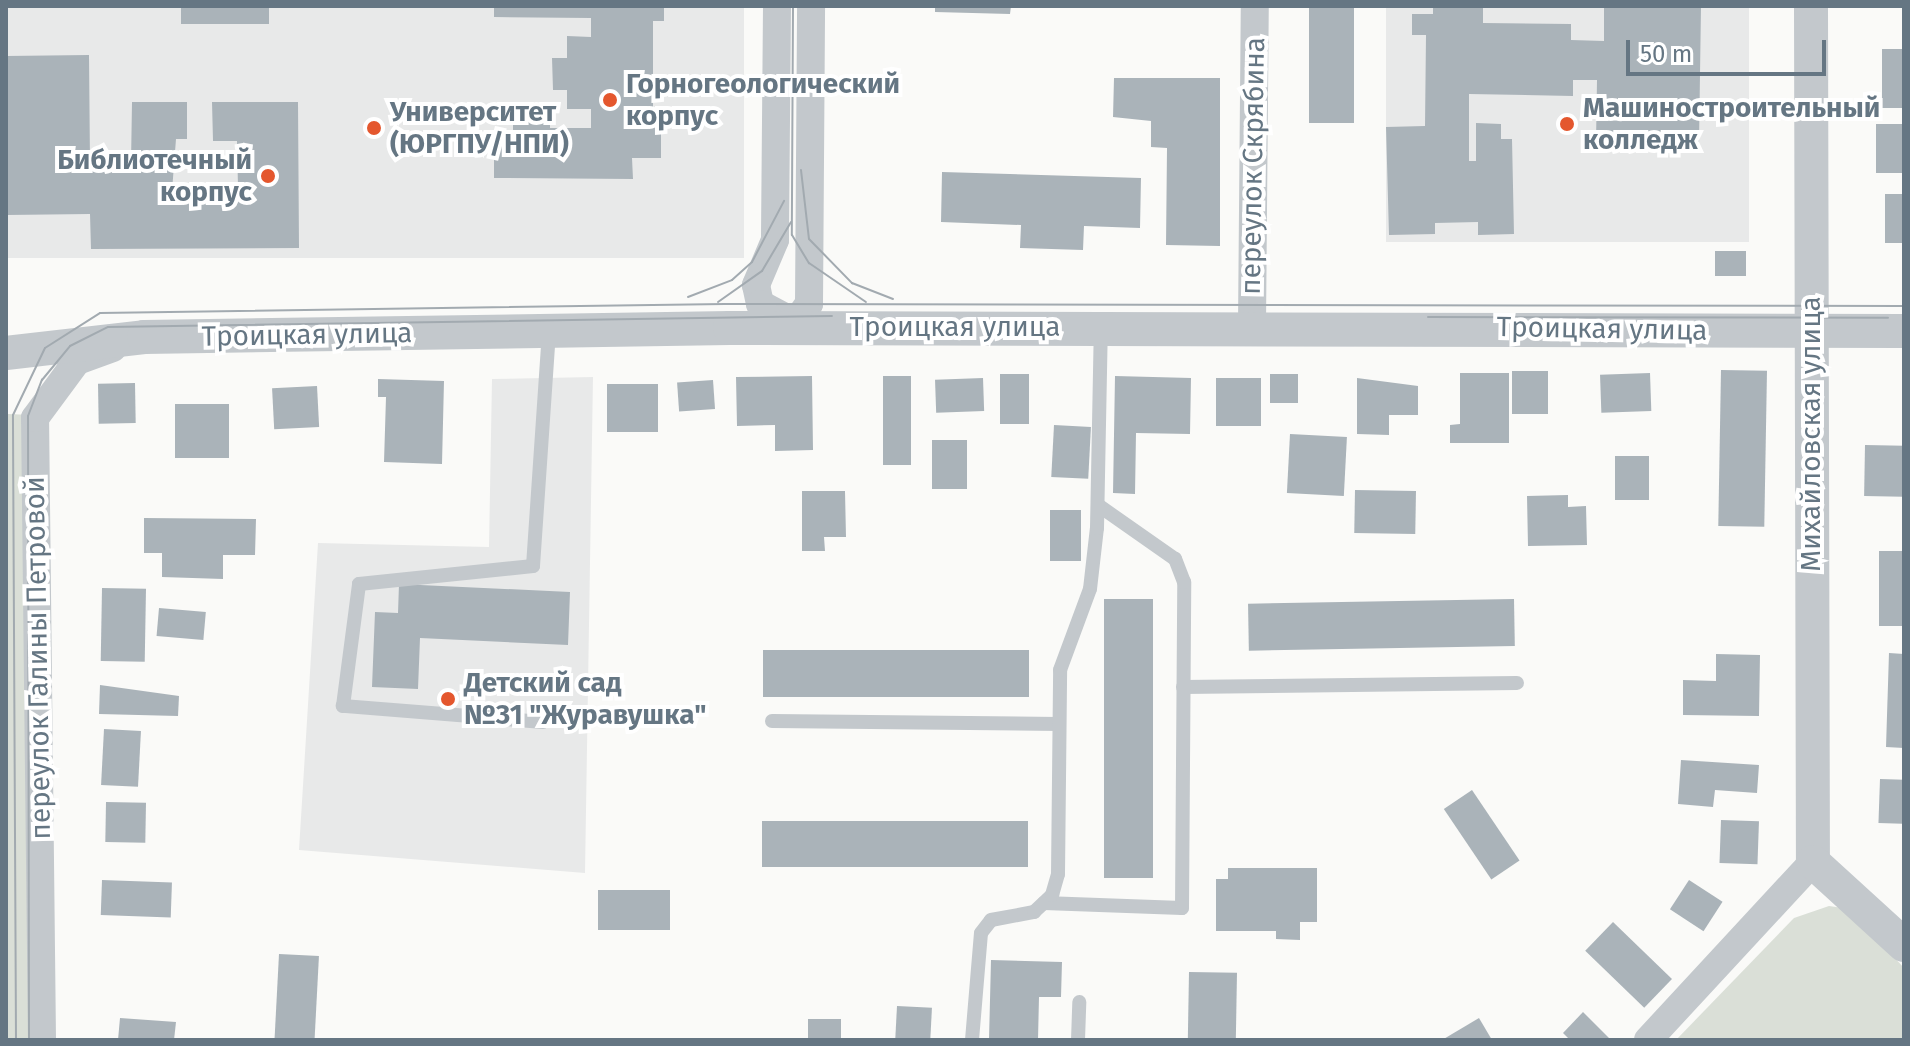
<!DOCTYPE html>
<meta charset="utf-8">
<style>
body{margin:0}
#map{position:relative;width:1910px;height:1046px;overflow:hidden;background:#fafaf8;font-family:"Fira Sans",sans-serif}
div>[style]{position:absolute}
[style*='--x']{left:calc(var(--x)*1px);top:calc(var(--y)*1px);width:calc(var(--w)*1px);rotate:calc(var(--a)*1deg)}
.built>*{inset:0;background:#e8e9e9;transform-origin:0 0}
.green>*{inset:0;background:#dadfd7}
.building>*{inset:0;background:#aab3b9;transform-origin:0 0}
.service>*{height:14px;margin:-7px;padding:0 7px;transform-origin:7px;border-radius:7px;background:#c3c8cc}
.minor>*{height:28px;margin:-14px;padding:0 14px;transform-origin:14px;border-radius:14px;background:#c3c8cc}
.tertiary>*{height:34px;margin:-17px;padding:0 17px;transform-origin:17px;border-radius:17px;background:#c3c8cc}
.tram>*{height:2px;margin:-1px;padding:0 1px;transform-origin:1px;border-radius:1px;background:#a2aab0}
.dots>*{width:22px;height:22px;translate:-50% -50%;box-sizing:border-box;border:4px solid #fff;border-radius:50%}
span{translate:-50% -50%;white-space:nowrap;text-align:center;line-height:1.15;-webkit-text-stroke:8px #fff;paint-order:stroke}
.poi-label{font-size:28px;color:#657683;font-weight:700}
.left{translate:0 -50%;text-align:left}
.right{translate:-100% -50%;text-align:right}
.street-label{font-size:28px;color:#657683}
.frame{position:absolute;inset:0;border:8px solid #657683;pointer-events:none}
.scale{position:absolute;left:1626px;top:40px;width:200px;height:36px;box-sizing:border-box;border:4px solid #657683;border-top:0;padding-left:10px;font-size:24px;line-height:28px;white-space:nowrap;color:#657683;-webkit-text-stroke:6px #fff;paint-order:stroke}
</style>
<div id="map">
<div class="built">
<i style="left:6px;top:6px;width:738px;height:252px"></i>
<i style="left:1386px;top:6px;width:363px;height:236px"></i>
<i style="clip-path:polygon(593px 377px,585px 873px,299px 850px,318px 543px,489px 547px,492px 379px)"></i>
</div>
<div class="green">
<i style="clip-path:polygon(8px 414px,32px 415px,34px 1040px,6px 1040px)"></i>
<i style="clip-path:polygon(1829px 906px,1850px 909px,1904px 968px,1904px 1040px,1676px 1040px,1794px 918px)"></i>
</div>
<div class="building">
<i style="left:181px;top:6px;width:88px;height:18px"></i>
<i style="clip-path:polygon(494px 6px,664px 6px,664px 21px,653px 21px,653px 120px,661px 120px,661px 158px,632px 158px,633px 179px,494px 178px,494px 131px,513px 131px,513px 116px,550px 117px,550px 128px,591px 128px,591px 109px,567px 109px,567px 90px,553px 90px,552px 58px,567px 58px,567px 36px,591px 37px,591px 18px,494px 17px)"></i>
<i style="clip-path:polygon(935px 6px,1011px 6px,1010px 14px,935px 12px)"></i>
<i style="left:1309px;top:6px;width:45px;height:117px"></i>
<i style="clip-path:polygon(1433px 6px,1483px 6px,1483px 23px,1571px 24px,1571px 40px,1604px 41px,1604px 6px,1701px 6px,1699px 143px,1596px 142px,1597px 80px,1573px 80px,1573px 96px,1469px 94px,1469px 161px,1476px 161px,1476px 123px,1501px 124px,1501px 139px,1512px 139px,1514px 234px,1478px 235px,1478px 222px,1435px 223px,1435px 234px,1389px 235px,1386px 127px,1425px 126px,1426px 35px,1412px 35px,1412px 14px,1433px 14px)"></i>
<i style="left:1882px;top:49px;width:22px;height:59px"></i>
<i style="clip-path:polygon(89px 55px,90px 163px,131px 163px,132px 102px,187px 102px,187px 139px,176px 139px,172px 191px,238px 188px,237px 141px,213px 141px,212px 102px,298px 102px,299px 248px,91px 249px,90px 214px,6px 215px,6px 56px)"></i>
<i style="clip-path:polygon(1114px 78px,1220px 78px,1220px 246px,1166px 245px,1167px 148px,1151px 147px,1151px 121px,1113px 117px)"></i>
<i style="left:1904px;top:124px;width:49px;height:28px;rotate:90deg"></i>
<i style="clip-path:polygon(942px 172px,1141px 178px,1140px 228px,1084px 226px,1083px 250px,1020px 248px,1021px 225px,941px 222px)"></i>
<i style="left:1885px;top:194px;width:19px;height:49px"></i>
<i style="left:1715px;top:251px;width:31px;height:25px"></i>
<i style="left:1721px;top:370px;width:46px;height:156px;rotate:1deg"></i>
<i style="left:1512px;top:371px;width:36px;height:43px"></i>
<i style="clip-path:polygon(1460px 373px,1509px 373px,1509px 443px,1450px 443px,1450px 425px,1460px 424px)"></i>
<i style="left:1650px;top:373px;width:38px;height:50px;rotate:88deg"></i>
<i style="left:1000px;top:374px;width:29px;height:50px"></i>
<i style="left:1270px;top:374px;width:28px;height:29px"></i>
<i style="clip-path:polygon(812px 376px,813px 450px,775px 451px,775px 425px,737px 426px,736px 377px)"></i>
<i style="left:883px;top:376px;width:28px;height:89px"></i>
<i style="clip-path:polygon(1115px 376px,1191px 378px,1190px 434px,1136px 433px,1135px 494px,1113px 493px)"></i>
<i style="left:983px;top:378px;width:33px;height:48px;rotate:88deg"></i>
<i style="left:1216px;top:378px;width:45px;height:48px"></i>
<i style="clip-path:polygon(1357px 378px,1418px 386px,1418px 415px,1389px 415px,1389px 435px,1357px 434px)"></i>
<i style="clip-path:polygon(378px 379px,444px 381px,442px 464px,384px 462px,386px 397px,378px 397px)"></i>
<i style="left:713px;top:380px;width:29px;height:36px;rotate:86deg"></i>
<i style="left:135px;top:383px;width:40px;height:37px;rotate:89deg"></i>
<i style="left:607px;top:384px;width:51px;height:48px"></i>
<i style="left:317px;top:386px;width:41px;height:45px;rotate:87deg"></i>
<i style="left:175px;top:404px;width:54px;height:54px"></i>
<i style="left:1054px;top:425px;width:37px;height:52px;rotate:3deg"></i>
<i style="left:1290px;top:434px;width:57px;height:59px;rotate:3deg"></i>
<i style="left:932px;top:440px;width:35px;height:49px"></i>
<i style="left:1865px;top:445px;width:39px;height:51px;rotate:1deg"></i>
<i style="left:1615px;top:456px;width:34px;height:44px"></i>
<i style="left:1355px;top:490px;width:61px;height:43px;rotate:1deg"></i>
<i style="clip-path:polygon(802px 491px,845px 491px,846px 537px,824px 537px,825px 551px,802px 551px)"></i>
<i style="clip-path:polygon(1568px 495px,1568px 507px,1586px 506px,1587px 545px,1528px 546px,1527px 496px)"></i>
<i style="left:1050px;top:510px;width:31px;height:51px"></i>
<i style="clip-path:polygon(144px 518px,256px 519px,255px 555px,223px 555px,223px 579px,162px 577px,162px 553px,144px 553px)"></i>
<i style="left:1879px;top:551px;width:25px;height:75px"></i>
<i style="clip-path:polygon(399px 584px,570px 592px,568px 645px,420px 638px,418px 689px,372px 687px,375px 612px,398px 613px)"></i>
<i style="left:102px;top:588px;width:44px;height:73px;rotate:1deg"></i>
<i style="left:1104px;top:599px;width:49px;height:279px"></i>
<i style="left:1514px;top:599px;width:47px;height:266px;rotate:89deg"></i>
<i style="left:159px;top:608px;width:47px;height:28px;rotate:5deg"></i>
<i style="left:1029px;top:650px;width:47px;height:266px;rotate:90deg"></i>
<i style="clip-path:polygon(1889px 653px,1904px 654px,1904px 748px,1886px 747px)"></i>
<i style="clip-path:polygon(1716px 654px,1760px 655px,1759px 716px,1683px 715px,1683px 680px,1716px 681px)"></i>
<i style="clip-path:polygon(100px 685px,179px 696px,178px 716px,99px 714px)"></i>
<i style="left:104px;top:729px;width:37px;height:56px;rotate:3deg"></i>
<i style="clip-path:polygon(1681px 760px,1759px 765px,1757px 793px,1715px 790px,1713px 807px,1678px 804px)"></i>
<i style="left:1880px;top:779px;width:24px;height:44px;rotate:2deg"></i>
<i style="left:1472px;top:790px;width:85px;height:34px;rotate:56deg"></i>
<i style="left:106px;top:802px;width:40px;height:40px;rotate:1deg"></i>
<i style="left:1721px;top:820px;width:38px;height:43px;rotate:2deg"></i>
<i style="left:1028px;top:821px;width:46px;height:266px;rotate:90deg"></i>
<i style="clip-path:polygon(1228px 868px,1317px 868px,1317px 922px,1300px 922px,1300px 940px,1276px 939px,1276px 931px,1216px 931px,1216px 879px,1228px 879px)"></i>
<i style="left:102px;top:880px;width:70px;height:35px;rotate:2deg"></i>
<i style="left:1689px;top:880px;width:40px;height:35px;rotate:33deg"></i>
<i style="left:598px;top:890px;width:72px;height:40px"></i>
<i style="left:1613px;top:922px;width:82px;height:40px;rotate:44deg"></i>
<i style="left:279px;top:954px;width:40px;height:86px;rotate:3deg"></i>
<i style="clip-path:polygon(991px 960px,1062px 962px,1061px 997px,1039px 997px,1038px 1040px,989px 1040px)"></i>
<i style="left:1189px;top:972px;width:48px;height:68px;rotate:1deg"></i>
<i style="left:897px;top:1006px;width:35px;height:34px;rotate:3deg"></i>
<i style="clip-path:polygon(1583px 1012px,1611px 1040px,1570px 1040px,1563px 1033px)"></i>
<i style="clip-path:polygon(120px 1018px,176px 1022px,174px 1040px,118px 1040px)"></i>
<i style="clip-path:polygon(1479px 1018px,1492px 1040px,1442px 1040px)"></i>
<i style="left:808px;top:1019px;width:33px;height:21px"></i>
</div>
<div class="service">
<i style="--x:1183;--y:687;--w:334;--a:-0.7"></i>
<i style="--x:772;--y:721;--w:287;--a:0.6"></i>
<i style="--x:543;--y:722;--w:201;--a:-175.4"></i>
<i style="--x:343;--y:706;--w:123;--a:-82.5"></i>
<i style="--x:359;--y:584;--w:175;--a:-5.9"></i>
<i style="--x:533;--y:566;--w:236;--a:-86.1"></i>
<i style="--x:1044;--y:903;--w:138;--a:2.1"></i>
<i style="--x:1182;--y:908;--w:326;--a:-89.6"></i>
<i style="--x:1184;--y:582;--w:25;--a:-111"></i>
<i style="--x:1175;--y:559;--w:94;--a:-145"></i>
<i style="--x:972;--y:1040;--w:107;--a:-85.2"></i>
<i style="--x:981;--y:933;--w:16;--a:-52"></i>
<i style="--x:991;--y:920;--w:44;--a:-10.5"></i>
<i style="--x:1034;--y:912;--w:25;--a:-43"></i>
<i style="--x:1052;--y:895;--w:22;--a:-74"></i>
<i style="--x:1058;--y:874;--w:204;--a:-89.4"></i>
<i style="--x:1060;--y:670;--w:86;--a:-69.7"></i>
<i style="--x:1090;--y:589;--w:61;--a:-83.5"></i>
<i style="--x:1097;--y:528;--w:201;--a:-88.9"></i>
<i style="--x:1078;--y:1040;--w:38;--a:-88"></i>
</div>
<div class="minor">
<i style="--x:777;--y:6;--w:234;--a:90.5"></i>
<i style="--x:775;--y:240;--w:49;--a:112.9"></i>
<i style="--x:756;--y:285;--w:19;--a:78"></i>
<i style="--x:760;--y:304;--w:41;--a:27.8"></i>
<i style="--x:1252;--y:325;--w:319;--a:-89.5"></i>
<i style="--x:772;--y:326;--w:23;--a:-7"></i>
<i style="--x:795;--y:323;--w:24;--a:-54"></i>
<i style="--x:809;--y:304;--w:298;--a:-89.6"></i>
<i style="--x:42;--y:1040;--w:622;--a:-90.64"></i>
<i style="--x:35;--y:418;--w:71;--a:-53.6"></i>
<i style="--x:77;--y:361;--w:38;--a:-20"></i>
<i style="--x:1648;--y:1040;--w:243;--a:-47.2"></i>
</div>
<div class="tertiary">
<i style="--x:1811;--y:6;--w:856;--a:89.87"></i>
<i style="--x:1813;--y:862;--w:123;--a:42.4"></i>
<i style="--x:6;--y:353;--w:139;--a:-6.6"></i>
<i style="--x:144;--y:337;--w:586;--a:-0.88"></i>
<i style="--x:730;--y:328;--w:1174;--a:0.15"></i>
</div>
<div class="tram">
<i style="--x:793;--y:6;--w:229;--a:90.3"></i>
<i style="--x:792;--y:235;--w:33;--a:59"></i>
<i style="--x:809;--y:263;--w:69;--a:34.4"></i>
<i style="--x:801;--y:170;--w:69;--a:83.4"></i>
<i style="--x:809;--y:239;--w:62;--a:45.7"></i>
<i style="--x:852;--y:283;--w:44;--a:21.3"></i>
<i style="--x:688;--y:297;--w:47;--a:-21.1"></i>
<i style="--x:732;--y:280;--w:27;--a:-42"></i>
<i style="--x:752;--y:262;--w:69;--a:-62.3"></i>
<i style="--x:718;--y:302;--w:54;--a:-35.2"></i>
<i style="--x:762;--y:271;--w:57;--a:-59.4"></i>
<i style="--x:1428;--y:317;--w:460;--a:0.1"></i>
<i style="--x:16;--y:1040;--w:625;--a:-90.28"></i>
<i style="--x:13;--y:415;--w:74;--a:-64.5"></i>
<i style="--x:45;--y:348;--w:65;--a:-32.5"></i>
<i style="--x:100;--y:313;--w:625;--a:-0.83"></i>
<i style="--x:725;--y:304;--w:1179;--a:0.1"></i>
<i style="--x:29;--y:1040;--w:624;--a:-90.09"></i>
<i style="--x:28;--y:416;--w:39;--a:-69"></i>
<i style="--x:42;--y:380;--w:44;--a:-50.5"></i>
<i style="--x:70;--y:346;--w:42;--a:-26.6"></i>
<i style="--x:108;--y:327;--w:724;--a:-0.87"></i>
</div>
<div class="dots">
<i style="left:610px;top:100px;background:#e4572e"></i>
<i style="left:1567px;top:124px;background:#e4572e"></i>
<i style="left:374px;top:128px;background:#e4572e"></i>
<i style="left:268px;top:176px;background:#e4572e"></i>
<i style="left:448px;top:699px;background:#e4572e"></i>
</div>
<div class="poi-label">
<span class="left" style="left:626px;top:100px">Горногеологический<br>корпус</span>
<span class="left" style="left:1583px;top:124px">Машиностроительный<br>колледж</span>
<span class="left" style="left:390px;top:128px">Университет<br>(ЮРГПУ/НПИ)</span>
<span class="right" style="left:252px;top:176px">Библиотечный<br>корпус</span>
<span class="left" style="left:464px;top:699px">Детский сад<br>№31 "Журавушка"</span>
</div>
<div class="street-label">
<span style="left:1253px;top:166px;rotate:-89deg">переулок Скрябина</span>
<span style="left:955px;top:327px">Троицкая улица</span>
<span style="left:1602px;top:329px;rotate:1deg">Троицкая улица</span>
<span style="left:307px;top:335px;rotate:-1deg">Троицкая улица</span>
<span style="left:1811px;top:434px;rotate:-90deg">Михайловская улица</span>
<span style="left:38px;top:658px;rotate:-91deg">переулок Галины Петровой</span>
</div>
<div class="frame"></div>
<div class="scale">50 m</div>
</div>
